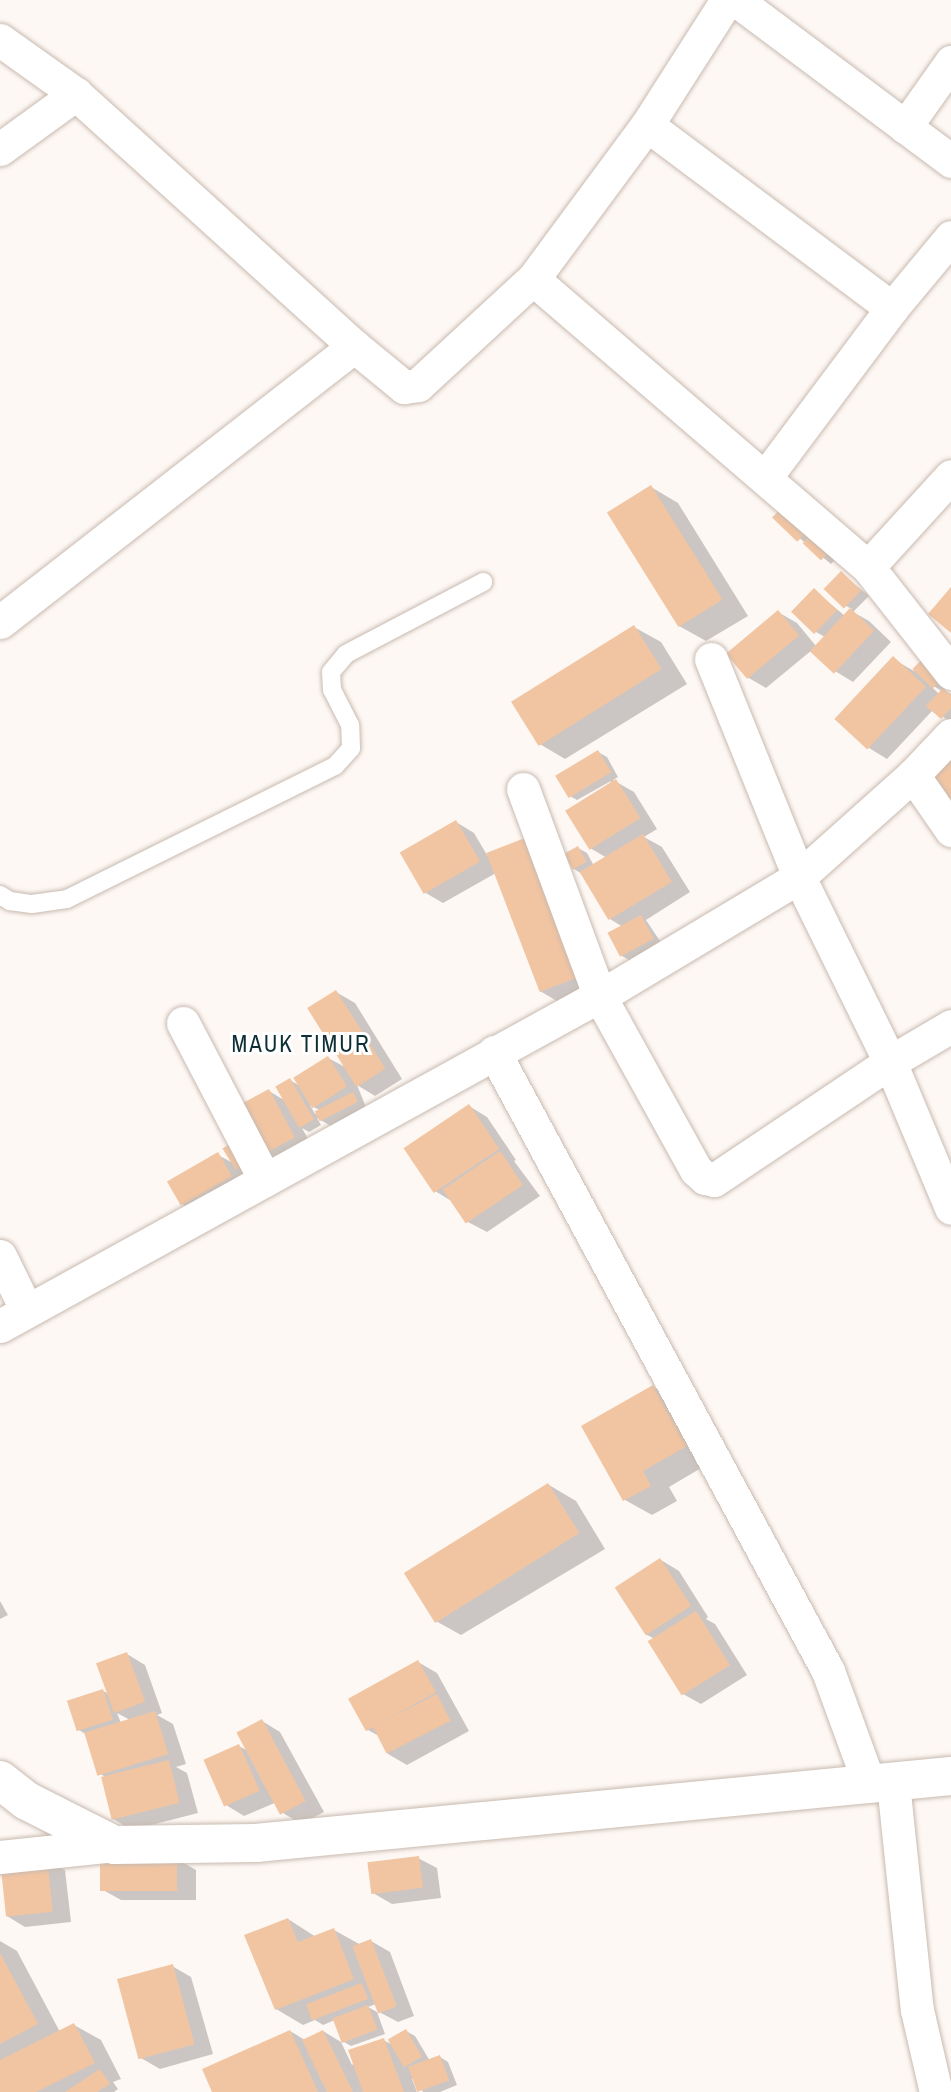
<!DOCTYPE html>
<style>
body{margin:0}
#map{position:relative;width:951px;height:2092px;overflow:hidden;background:#fef8f4;font-family:"Archivo Narrow",sans-serif}
div>[style]{position:absolute}
[style*='--x']{left:calc(var(--x)*1px);top:calc(var(--y)*1px);width:calc(var(--w)*1px);rotate:calc(var(--a)*1deg)}
.shadow>*{inset:0;background:#0003}
.building>*{inset:0;background:#f2c5a2;transform-origin:0 0}
.roads{filter:drop-shadow(0 0 2px #c8bab0) drop-shadow(0 0 2px #c8bab0)}
.service>*{height:18px;margin:-9px;padding:0 9px;transform-origin:9px;border-radius:9px;background:#fff}
.minor>*{height:33px;margin:-16.5px;padding:0 16.5px;transform-origin:16.5px;border-radius:16.5px;background:#fff}
.primary>*{height:38px;margin:-19px;padding:0 19px;transform-origin:19px;border-radius:19px;background:#fff}
span{translate:-50% -50%;white-space:nowrap;text-align:center;line-height:1.15;-webkit-text-stroke:6px #fff;paint-order:stroke}
.quarter-label{font-size:23px;color:#0f2f37;letter-spacing:2px}
</style>
<div id="map">
<div class="shadow">
<i style="clip-path:polygon(651px 487px,678px 503px,748px 616px,706px 641px,679px 626px)"></i>
<i style="clip-path:polygon(775px 518px,843px 551px,831px 564px)"></i>
<i style="clip-path:polygon(841px 573px,869px 596px,853px 612px,869px 621px,891px 642px,853px 682px,835px 671px,812px 650px,766px 688px,747px 677px,728px 654px,778px 612px,797px 623px,816px 646px,825px 637px,816px 632px,814px 590px,845px 616px,852px 609px,846px 606px)"></i>
<i style="clip-path:polygon(634px 627px,661px 642px,687px 684px,565px 759px,538px 743px)"></i>
<i style="clip-path:polygon(evenodd,925px 658px,951px 683px,944px 690px,951px 694px,951px 722px,933px 710px,887px 759px,869px 748px,838px 719px,893px 659px,914px 671px,925px 658px,927px 682px,942px 691px,939px 694px,927px 682px)"></i>
<i style="clip-path:polygon(598px 752px,607px 757px,618px 777px,613px 780px,634px 792px,657px 829px,644px 837px,662px 847px,690px 892px,646px 920px,662px 944px,631px 961px,622px 956px,623px 927px,610px 919px,582px 874px,574px 869px,578px 848px,587px 853px,594px 866px,607px 858px,590px 848px,611px 781px,577px 800px,568px 795px)"></i>
<i style="clip-path:polygon(456px 822px,474px 833px,487px 855px,612px 990px,567px 1007px,540px 991px,496px 873px,443px 903px,424px 892px)"></i>
<i style="clip-path:polygon(evenodd,336px 992px,355px 1003px,402px 1079px,375px 1096px,357px 1085px,366px 1107px,331px 1126px,317px 1118px,321px 1125px,309px 1132px,302px 1128px,313px 1148px,279px 1166px,260px 1155px,269px 1091px,284px 1100px,290px 1080px,300px 1086px,328px 1058px,347px 1068px,336px 992px,310px 1105px,321px 1111px,315px 1114px,310px 1105px)"></i>
<i style="clip-path:polygon(469px 1106px,487px 1117px,516px 1160px,514px 1161px,540px 1196px,487px 1232px,468px 1222px,453px 1202px,435px 1191px)"></i>
<i style="clip-path:polygon(218px 1155px,233px 1163px,256px 1166px,202px 1216px,183px 1205px)"></i>
<i style="clip-path:polygon(653px 1387px,680px 1403px,713px 1461px,669px 1487px,677px 1501px,652px 1515px,625px 1500px)"></i>
<i style="clip-path:polygon(549px 1485px,576px 1501px,605px 1549px,461px 1635px,434px 1620px)"></i>
<i style="clip-path:polygon(661px 1560px,679px 1571px,708px 1617px,706px 1619px,715px 1624px,747px 1675px,701px 1704px,683px 1694px,655px 1639px,645px 1634px)"></i>
<i style="clip-path:polygon(0 1601px,8px 1615px,0 1619px)"></i>
<i style="clip-path:polygon(evenodd,127px 1654px,145px 1665px,162px 1713px,157px 1715px,173px 1724px,186px 1764px,176px 1767px,187px 1773px,198px 1813px,132px 1830px,113px 1819px,107px 1778px,99px 1773px,87px 1735px,79px 1730px,103px 1691px,109px 1694px,127px 1654px,117px 1713px,130px 1720px,121px 1723px,117px 1713px)"></i>
<i style="clip-path:polygon(418px 1662px,437px 1673px,469px 1731px,407px 1765px,388px 1754px,379px 1736px,366px 1729px)"></i>
<i style="clip-path:polygon(262px 1721px,280px 1732px,324px 1812px,301px 1824px,283px 1813px,277px 1802px,244px 1816px,226px 1805px,239px 1746px,250px 1752px)"></i>
<i style="clip-path:polygon(418px 1858px,437px 1868px,441px 1898px,392px 1904px,373px 1893px)"></i>
<i style="clip-path:polygon(47px 1859px,65px 1870px,71px 1922px,25px 1927px,7px 1916px)"></i>
<i style="clip-path:polygon(177px 1859px,196px 1870px,196px 1900px,121px 1900px,103px 1890px)"></i>
<i style="clip-path:polygon(288px 1919px,316px 1937px,334px 1930px,361px 1945px,371px 1941px,390px 1952px,414px 2016px,398px 2022px,379px 2012px,376px 2004px,368px 2007px,377px 2012px,385px 2034px,351px 2046px,342px 2041px,335px 2020px,323px 2025px,315px 2020px,303px 2025px,276px 2009px)"></i>
<i style="clip-path:polygon(0 1941px,17px 1951px,60px 2032px,74px 2025px,101px 2040px,121px 2079px,113px 2082px,118px 2089px,114px 2092px,0 2092px)"></i>
<i style="clip-path:polygon(172px 1966px,191px 1977px,213px 2054px,160px 2069px,141px 2058px)"></i>
<i style="clip-path:polygon(290px 2031px,305px 2040px,323px 2031px,341px 2042px,352px 2065px,383px 2040px,393px 2045px,406px 2031px,415px 2036px,430px 2061px,440px 2057px,448px 2062px,457px 2085px,440px 2092px,423px 2092px,415px 2078px,412px 2079px,417px 2092px,214px 2092px)"></i>
</div>
<div class="building">
<i style="left:651px;top:485px;width:135px;height:52px;rotate:58deg"></i>
<i style="left:788px;top:501px;width:35px;height:23px;rotate:44deg"></i>
<i style="left:817px;top:528px;width:25px;height:21px;rotate:43deg"></i>
<i style="left:841px;top:571px;width:28px;height:25px;rotate:44deg"></i>
<i style="clip-path:polygon(951px 587px,951px 633px,928px 614px)"></i>
<i style="left:814px;top:588px;width:32px;height:33px;rotate:44deg"></i>
<i style="left:850px;top:608px;width:33px;height:59px;rotate:43deg"></i>
<i style="left:778px;top:610px;width:33px;height:68px;rotate:50deg"></i>
<i style="left:634px;top:625px;width:52px;height:145px;rotate:58deg"></i>
<i style="left:893px;top:656px;width:45px;height:86px;rotate:43deg"></i>
<i style="left:925px;top:656px;width:28px;height:18px;rotate:44deg"></i>
<i style="clip-path:polygon(943px 688px,951px 695px,951px 708px,941px 719px,926px 706px)"></i>
<i style="left:598px;top:750px;width:26px;height:50px;rotate:59deg"></i>
<i style="clip-path:polygon(951px 756px,951px 814px,922px 784px)"></i>
<i style="left:616px;top:779px;width:46px;height:60px;rotate:58deg"></i>
<i style="left:456px;top:820px;width:48px;height:65px;rotate:60deg"></i>
<i style="left:643px;top:834px;width:56px;height:74px;rotate:59deg"></i>
<i style="left:533px;top:835px;width:149px;height:50px;rotate:69deg"></i>
<i style="left:578px;top:846px;width:18px;height:16px;rotate:61deg"></i>
<i style="left:641px;top:915px;width:27px;height:38px;rotate:62deg"></i>
<i style="left:336px;top:990px;width:93px;height:34px;rotate:58deg"></i>
<i style="left:328px;top:1056px;width:36px;height:41px;rotate:58deg"></i>
<i style="left:290px;top:1078px;width:48px;height:17px;rotate:60deg"></i>
<i style="left:269px;top:1089px;width:55px;height:41px;rotate:62deg"></i>
<i style="left:353px;top:1092px;width:11px;height:43px;rotate:63deg"></i>
<i style="left:469px;top:1104px;width:54px;height:79px;rotate:56deg"></i>
<i style="left:236px;top:1140px;width:25px;height:16px;rotate:58deg"></i>
<i style="left:500px;top:1151px;width:41px;height:69px;rotate:56deg"></i>
<i style="left:218px;top:1152px;width:28px;height:59px;rotate:60deg"></i>
<i style="clip-path:polygon(653px 1385px,687px 1446px,643px 1471px,651px 1486px,623px 1501px,581px 1426px)"></i>
<i style="left:548px;top:1483px;width:59px;height:170px;rotate:58deg"></i>
<i style="left:660px;top:1558px;width:57px;height:54px;rotate:57deg"></i>
<i style="left:696px;top:1611px;width:64px;height:57px;rotate:58deg"></i>
<i style="left:127px;top:1652px;width:53px;height:33px;rotate:70deg"></i>
<i style="left:418px;top:1660px;width:37px;height:80px;rotate:61deg"></i>
<i style="left:103px;top:1689px;width:32px;height:38px;rotate:72deg"></i>
<i style="left:437px;top:1694px;width:30px;height:72px;rotate:63deg"></i>
<i style="left:155px;top:1711px;width:45px;height:74px;rotate:73deg"></i>
<i style="left:262px;top:1719px;width:93px;height:29px;rotate:62deg"></i>
<i style="left:239px;top:1744px;width:51px;height:39px;rotate:66deg"></i>
<i style="left:169px;top:1760px;width:44px;height:70px;rotate:76deg"></i>
<i style="left:419px;top:1856px;width:32px;height:52px;rotate:83deg"></i>
<i style="left:47px;top:1857px;width:55px;height:47px;rotate:84deg"></i>
<i style="left:100px;top:1858px;width:77px;height:33px"></i>
<i style="clip-path:polygon(288px 1918px,298px 1942px,334px 1928px,354px 1979px,275px 2010px,244px 1935px)"></i>
<i style="left:371px;top:1939px;width:72px;height:20px;rotate:69deg"></i>
<i style="clip-path:polygon(0 1953px,38px 2024px,0 2044px)"></i>
<i style="left:173px;top:1964px;width:83px;height:58px;rotate:75deg"></i>
<i style="left:362px;top:1983px;width:17px;height:60px;rotate:69deg"></i>
<i style="left:368px;top:2005px;width:26px;height:38px;rotate:69deg"></i>
<i style="clip-path:polygon(74px 2023px,95px 2063px,36px 2092px,0 2092px,0 2060px)"></i>
<i style="left:406px;top:2029px;width:32px;height:21px;rotate:60deg"></i>
<i style="clip-path:polygon(290px 2030px,318px 2092px,212px 2092px,202px 2069px)"></i>
<i style="clip-path:polygon(323px 2030px,353px 2092px,327px 2092px,302px 2040px)"></i>
<i style="clip-path:polygon(384px 2038px,404px 2092px,363px 2092px,348px 2050px)"></i>
<i style="left:440px;top:2055px;width:27px;height:34px;rotate:70deg"></i>
<i style="clip-path:polygon(100px 2069px,110px 2084px,97px 2092px,65px 2092px)"></i>
</div>
<div class="roads">
<div class="service">
<i style="--x:0;--y:895;--w:12;--a:31"></i>
<i style="--x:10;--y:901;--w:22;--a:8"></i>
<i style="--x:32;--y:904;--w:35;--a:-8"></i>
<i style="--x:67;--y:899;--w:299;--a:-26.4"></i>
<i style="--x:335;--y:766;--w:24;--a:-48"></i>
<i style="--x:351;--y:748;--w:23;--a:-92"></i>
<i style="--x:350;--y:725;--w:39;--a:-117"></i>
<i style="--x:332;--y:690;--w:18;--a:-93"></i>
<i style="--x:331;--y:672;--w:23;--a:-50"></i>
<i style="--x:346;--y:654;--w:155;--a:-27.7"></i>
</div>
<div class="minor">
<i style="--x:736;--y:0;--w:269;--a:36.8"></i>
<i style="--x:0;--y:40;--w:93;--a:35.4"></i>
<i style="--x:76;--y:94;--w:375;--a:42.2"></i>
<i style="--x:354;--y:346;--w:65;--a:39.4"></i>
<i style="--x:404;--y:387;--w:14;--a:-8"></i>
<i style="--x:418;--y:385;--w:156;--a:-42.7"></i>
<i style="--x:533;--y:279;--w:442;--a:40.7"></i>
<i style="--x:868;--y:567;--w:135;--a:51.9"></i>
<i style="--x:647;--y:125;--w:306;--a:36.8"></i>
<i style="--x:892;--y:308;--w:212;--a:126.8"></i>
<i style="--x:905;--y:127;--w:80;--a:-54.7"></i>
<i style="--x:0;--y:149;--w:94;--a:-35.9"></i>
<i style="--x:533;--y:279;--w:192;--a:-53.5"></i>
<i style="--x:647;--y:125;--w:148;--a:-57.4"></i>
<i style="--x:892;--y:308;--w:92;--a:-50.3"></i>
<i style="--x:868;--y:567;--w:123;--a:-47.6"></i>
<i style="--x:0;--y:622;--w:449;--a:-37.9"></i>
<i style="--x:711;--y:659;--w:235;--a:68"></i>
<i style="--x:799;--y:877;--w:206;--a:63.8"></i>
<i style="--x:890;--y:1062;--w:158;--a:67.3"></i>
<i style="--x:913;--y:775;--w:67;--a:55.4"></i>
<i style="--x:523;--y:789;--w:220;--a:69.7"></i>
<i style="--x:599;--y:995;--w:200;--a:61"></i>
<i style="--x:696;--y:1170;--w:12;--a:42"></i>
<i style="--x:705;--y:1178;--w:9;--a:13"></i>
<i style="--x:714;--y:1180;--w:212;--a:-33.8"></i>
<i style="--x:890;--y:1062;--w:71;--a:-30.5"></i>
<i style="--x:183;--y:1023;--w:177;--a:62.4"></i>
<i style="--x:494;--y:1052;--w:703;--a:61.65"></i>
<i style="--x:828;--y:1671;--w:122;--a:69.9"></i>
<i style="--x:0;--y:1256;--w:61;--a:63.9"></i>
<i style="--x:0;--y:1326;--w:704;--a:-28.86"></i>
<i style="--x:617;--y:986;--w:212;--a:-30.9"></i>
<i style="--x:799;--y:877;--w:153;--a:-41.8"></i>
<i style="--x:913;--y:775;--w:55;--a:-46.5"></i>
<i style="--x:893;--y:1783;--w:228;--a:84"></i>
<i style="--x:917;--y:2010;--w:84;--a:77"></i>
<i style="--x:0;--y:1857;--w:115;--a:-6"></i>
</div>
<div class="primary">
<i style="--x:0;--y:1780;--w:34;--a:38"></i>
<i style="--x:27;--y:1801;--w:97;--a:26.8"></i>
<i style="--x:114;--y:1845;--w:142;--a:-0.8"></i>
<i style="--x:256;--y:1843;--w:698;--a:-5.51"></i>
</div>
</div>
<div class="quarter-label">
<span style="left:301px;top:1044px">MAUK TIMUR</span>
</div>
</div>
